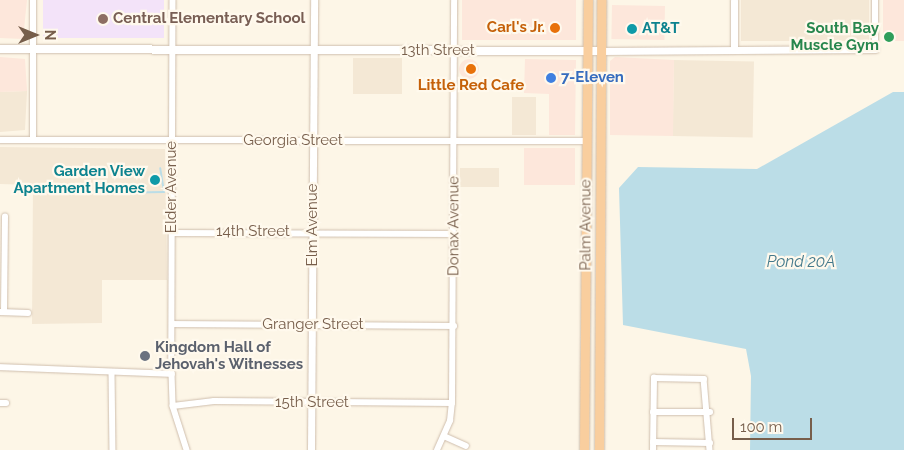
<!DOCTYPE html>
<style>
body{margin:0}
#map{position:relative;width:904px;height:450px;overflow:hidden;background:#fdf6e7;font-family:Raleway,sans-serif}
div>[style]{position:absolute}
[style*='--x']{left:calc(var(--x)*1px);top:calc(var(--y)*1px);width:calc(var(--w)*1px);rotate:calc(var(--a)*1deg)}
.residential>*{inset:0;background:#f4e8d5;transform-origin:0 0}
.commercial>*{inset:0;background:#fde7db;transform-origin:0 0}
.round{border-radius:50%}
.education>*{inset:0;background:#f3e3f9;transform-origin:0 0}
.water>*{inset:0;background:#bbdde7}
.stream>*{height:2px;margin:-1px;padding:0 1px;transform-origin:1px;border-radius:1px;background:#bbdde7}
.roads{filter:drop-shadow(0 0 1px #cfbead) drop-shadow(0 0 1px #cfbead)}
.minor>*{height:5.5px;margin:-2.75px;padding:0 2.75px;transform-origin:2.75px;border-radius:2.75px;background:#fff}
.tertiary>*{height:7px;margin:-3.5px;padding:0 3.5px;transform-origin:3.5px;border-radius:3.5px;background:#fff}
.secondary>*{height:8px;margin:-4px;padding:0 4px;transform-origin:4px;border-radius:4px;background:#fff}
.trunk>*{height:9px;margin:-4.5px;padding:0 4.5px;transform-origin:4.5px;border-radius:4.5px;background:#f9ce9e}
.dots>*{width:14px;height:14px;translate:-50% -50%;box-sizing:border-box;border:2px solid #fff9ed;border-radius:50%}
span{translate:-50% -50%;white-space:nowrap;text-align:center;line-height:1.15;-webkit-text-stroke:4.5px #fff9ed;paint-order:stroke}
.education-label{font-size:15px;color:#785e54;font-weight:700}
.left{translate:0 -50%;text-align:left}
.food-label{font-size:15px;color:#c56008;font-weight:700}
.right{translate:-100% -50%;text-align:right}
.leisure-label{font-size:15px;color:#27864d;font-weight:700}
.culture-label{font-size:15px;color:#0d838f;font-weight:700}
.street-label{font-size:15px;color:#775e4b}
.shop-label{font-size:15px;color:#366cbe;font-weight:700}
.worship-label{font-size:15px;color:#5b616d;font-weight:700}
.water-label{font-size:16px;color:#44798b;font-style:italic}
.north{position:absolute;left:10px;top:10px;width:50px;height:50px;-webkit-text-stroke:4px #fff9ed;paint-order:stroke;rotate:90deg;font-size:14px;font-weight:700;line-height:20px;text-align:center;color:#775e4b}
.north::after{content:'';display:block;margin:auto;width:18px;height:22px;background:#775e4b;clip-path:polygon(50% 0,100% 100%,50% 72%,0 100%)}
.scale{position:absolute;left:732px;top:418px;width:80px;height:22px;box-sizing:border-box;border:2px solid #775e4b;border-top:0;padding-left:6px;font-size:15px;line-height:18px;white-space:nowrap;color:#775e4b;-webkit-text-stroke:4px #fff9ed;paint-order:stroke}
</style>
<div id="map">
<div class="residential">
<i style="left:741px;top:0;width:128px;height:41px"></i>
<i style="left:353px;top:58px;width:49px;height:36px"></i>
<i style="left:674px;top:60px;width:80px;height:76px;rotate:1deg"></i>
<i style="clip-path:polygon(27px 91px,25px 130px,0 132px,0 92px)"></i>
<i style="left:512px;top:97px;width:24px;height:38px"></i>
<i style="clip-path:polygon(0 147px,165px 149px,167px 280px,102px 280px,102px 323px,32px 324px,33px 185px,0 184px)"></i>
<i style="left:499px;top:168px;width:19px;height:39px;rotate:90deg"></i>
</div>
<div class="commercial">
<i style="clip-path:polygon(0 0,27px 0,23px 39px,0 38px)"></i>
<i style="left:462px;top:0;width:114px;height:40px"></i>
<i style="left:883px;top:0;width:21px;height:41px"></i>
<i style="left:612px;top:5px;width:53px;height:34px;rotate:1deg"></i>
<i style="clip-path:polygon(0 57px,25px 59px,27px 91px,0 92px)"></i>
<i style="clip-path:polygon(615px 57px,674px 60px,673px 136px,610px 135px,610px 61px)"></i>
<i style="clip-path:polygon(525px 59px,576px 60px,575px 135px,549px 135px,549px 94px,524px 93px)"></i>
<i class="round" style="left:459px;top:59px;width:20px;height:20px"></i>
<i style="left:524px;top:148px;width:51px;height:37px"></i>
</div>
<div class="education">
<i style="left:43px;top:0;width:121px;height:38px"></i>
</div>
<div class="water">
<i style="clip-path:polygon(893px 92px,904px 92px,904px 450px,750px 450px,751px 376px,746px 349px,623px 325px,619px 188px,638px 167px,757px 169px)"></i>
</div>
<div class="stream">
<i style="--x:104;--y:193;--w:60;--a:-1"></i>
<i style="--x:164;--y:192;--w:24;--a:-99"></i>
</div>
<div class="roads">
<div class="minor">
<i style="--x:173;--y:0;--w:374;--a:90.2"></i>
<i style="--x:172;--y:374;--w:32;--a:88"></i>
<i style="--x:173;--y:406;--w:46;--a:72.3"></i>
<i style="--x:875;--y:49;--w:49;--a:-90"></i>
<i style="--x:0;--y:140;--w:586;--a:0.1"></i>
<i style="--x:33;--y:140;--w:140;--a:-90"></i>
<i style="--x:172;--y:233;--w:282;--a:0.2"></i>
<i style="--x:0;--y:312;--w:28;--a:2"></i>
<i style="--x:4;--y:312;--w:95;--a:-89.4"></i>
<i style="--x:172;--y:324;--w:282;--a:0.4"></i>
<i style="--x:0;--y:367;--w:172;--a:2.3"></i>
<i style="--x:112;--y:372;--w:78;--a:89.3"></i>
<i style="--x:0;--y:403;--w:6;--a:0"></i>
<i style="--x:173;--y:406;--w:41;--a:-7"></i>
<i style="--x:214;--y:401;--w:238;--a:0.5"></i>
<i style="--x:653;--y:412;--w:57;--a:0"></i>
<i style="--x:444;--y:436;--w:24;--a:24"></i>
<i style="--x:653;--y:442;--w:57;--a:1"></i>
<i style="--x:437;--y:450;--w:32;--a:-66"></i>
<i style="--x:450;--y:421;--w:18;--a:-84"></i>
<i style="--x:452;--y:403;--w:403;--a:-89.7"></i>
<i style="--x:653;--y:450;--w:72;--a:-89.2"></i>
<i style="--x:654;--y:378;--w:50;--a:1.1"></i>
<i style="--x:704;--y:379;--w:71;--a:85.2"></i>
</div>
<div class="tertiary">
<i style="--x:734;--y:50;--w:50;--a:-90"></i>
<i style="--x:601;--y:51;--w:274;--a:-0.4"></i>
<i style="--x:311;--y:450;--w:450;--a:-89.6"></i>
</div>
<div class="secondary">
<i style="--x:0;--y:49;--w:601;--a:0.19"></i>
</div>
<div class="trunk">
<i style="--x:584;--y:450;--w:450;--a:-89.5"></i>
<i style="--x:599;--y:450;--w:450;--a:-89.7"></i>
</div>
</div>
<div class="dots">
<i style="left:103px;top:19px;background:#8d6e63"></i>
<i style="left:555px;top:28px;background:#e8710a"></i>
<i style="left:632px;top:29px;background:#0f9aa8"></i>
<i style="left:889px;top:37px;background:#2e9e5b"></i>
<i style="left:471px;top:69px;background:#e8710a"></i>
<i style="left:551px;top:78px;background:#3f7fe0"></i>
<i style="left:155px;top:180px;background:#0f9aa8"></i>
<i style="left:145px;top:356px;background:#6b7280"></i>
</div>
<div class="education-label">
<span class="left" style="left:113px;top:19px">Central Elementary School</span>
</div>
<div class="food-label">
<span class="right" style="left:545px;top:28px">Carl's Jr.</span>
<span style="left:471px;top:86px">Little Red Cafe</span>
</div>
<div class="leisure-label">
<span class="right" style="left:879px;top:37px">South Bay<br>Muscle Gym</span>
</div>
<div class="culture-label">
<span class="left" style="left:642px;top:29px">AT&amp;T</span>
<span class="right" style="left:145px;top:180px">Garden View<br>Apartment Homes</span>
</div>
<div class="street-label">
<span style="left:438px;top:51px">13th Street</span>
<span style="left:293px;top:141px">Georgia Street</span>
<span style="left:172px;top:187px;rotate:-90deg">Elder Avenue</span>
<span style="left:313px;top:225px;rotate:-90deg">Elm Avenue</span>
<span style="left:586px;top:225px;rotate:-90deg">Palm Avenue</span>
<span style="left:454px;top:226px;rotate:-90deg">Donax Avenue</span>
<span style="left:253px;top:232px">14th Street</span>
<span style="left:313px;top:325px">Granger Street</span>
<span style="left:312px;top:403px">15th Street</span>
</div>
<div class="shop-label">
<span class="left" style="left:561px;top:78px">7-Eleven</span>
</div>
<div class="worship-label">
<span class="left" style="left:155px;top:356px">Kingdom Hall of<br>Jehovah's Witnesses</span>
</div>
<div class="water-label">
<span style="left:801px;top:262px">Pond 20A</span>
</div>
<div class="north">N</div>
<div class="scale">100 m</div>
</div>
